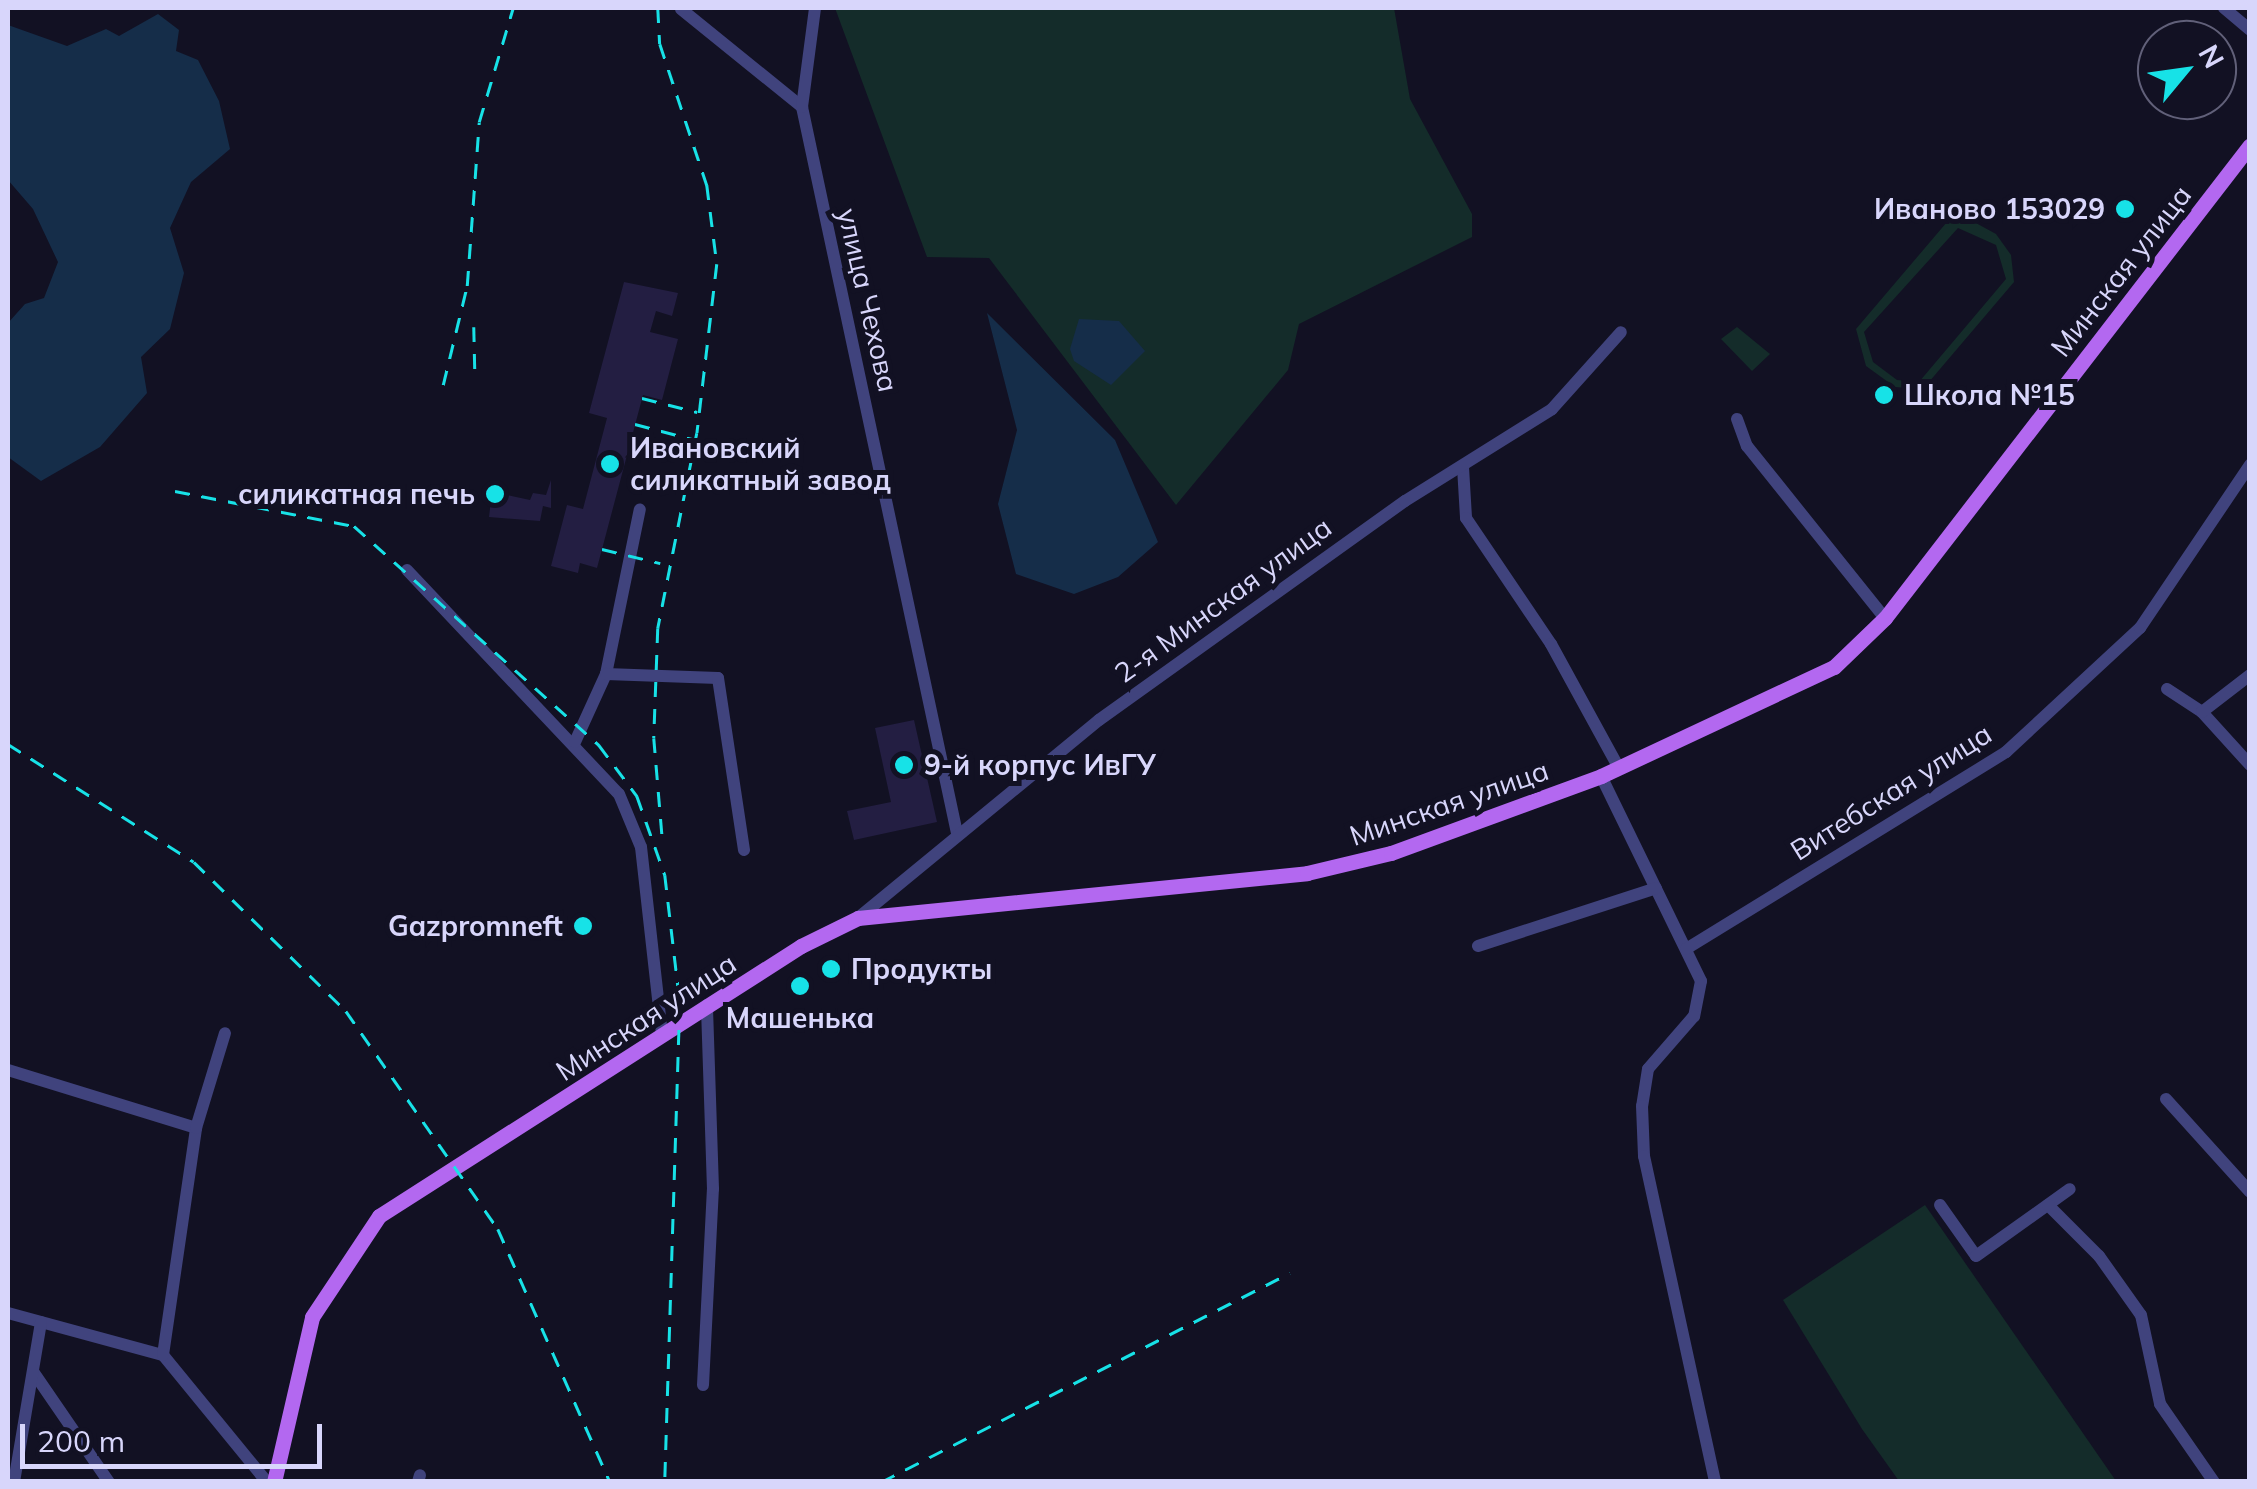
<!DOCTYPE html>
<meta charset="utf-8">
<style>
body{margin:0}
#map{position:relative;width:2257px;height:1489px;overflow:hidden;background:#121123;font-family:Mulish,sans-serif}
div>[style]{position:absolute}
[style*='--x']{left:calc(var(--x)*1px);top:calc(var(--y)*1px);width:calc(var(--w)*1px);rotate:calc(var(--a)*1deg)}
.green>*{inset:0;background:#142c2a}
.water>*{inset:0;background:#152d49}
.building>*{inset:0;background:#231e42}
.minor>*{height:12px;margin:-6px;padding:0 6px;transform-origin:6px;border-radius:6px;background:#40437d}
.major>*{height:15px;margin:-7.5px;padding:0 7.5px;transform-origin:7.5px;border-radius:7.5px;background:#b368f0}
.rail>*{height:2.5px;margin-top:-1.25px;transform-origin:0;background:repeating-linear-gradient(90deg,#17e2e7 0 15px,transparent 0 27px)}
.dots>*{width:28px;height:28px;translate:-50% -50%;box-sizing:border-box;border:5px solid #121123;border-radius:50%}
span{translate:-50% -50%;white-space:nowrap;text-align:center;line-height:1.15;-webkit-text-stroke:10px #121123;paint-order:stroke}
.poi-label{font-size:28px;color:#d8d6fb;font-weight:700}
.right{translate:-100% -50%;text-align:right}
.left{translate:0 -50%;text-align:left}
.street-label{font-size:28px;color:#d8d6fb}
.frame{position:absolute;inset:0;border:10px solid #d8d6fb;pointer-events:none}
.north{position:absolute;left:2137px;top:20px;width:100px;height:100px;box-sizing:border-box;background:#121123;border:2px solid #616079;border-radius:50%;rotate:61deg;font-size:28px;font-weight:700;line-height:40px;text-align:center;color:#d8d6fb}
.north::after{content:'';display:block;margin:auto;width:35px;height:45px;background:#17e2e7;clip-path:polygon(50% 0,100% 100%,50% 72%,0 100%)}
.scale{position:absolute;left:20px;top:1424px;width:302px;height:45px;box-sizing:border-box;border:5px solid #d8d6fb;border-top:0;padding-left:12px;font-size:30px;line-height:35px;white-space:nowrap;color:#d8d6fb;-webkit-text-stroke:8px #121123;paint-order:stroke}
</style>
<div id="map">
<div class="green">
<i style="clip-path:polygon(835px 8px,1394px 8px,1410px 99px,1472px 214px,1472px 237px,1299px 324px,1288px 370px,1176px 505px,989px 258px,927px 257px)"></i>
<i style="clip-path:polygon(evenodd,1947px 222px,1974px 222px,1996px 234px,2011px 255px,2014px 282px,1923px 389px,1895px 387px,1866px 366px,1856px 329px,1947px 222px,1958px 228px,1996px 245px,2006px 279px,1919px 382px,1897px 380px,1873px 362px,1864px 332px,1958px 228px)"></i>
<i style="clip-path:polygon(1737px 327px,1770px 354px,1752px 371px,1721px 339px)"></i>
<i style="clip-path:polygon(1925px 1205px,2116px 1481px,1899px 1481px,1862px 1429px,1783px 1300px)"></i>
</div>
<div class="water">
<i style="clip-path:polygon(158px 14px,179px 30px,176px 51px,198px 60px,219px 101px,230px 149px,191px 182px,170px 228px,184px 273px,170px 329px,141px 357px,147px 393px,100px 447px,41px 481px,8px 457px,8px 323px,25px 304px,44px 298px,58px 262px,33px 209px,8px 180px,8px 25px,67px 46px,106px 29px,119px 36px)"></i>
<i style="clip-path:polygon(987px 313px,1115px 440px,1158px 542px,1118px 577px,1074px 594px,1016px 574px,998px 504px,1017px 430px)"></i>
<i style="clip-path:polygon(1079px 319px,1119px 321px,1145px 351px,1111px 385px,1074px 361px,1070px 349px)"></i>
</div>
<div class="building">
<i style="clip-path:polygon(624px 282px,678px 293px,672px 316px,656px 311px,650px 332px,678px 339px,662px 400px,643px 395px,597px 568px,580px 563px,578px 573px,551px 566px,567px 505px,583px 509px,607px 418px,589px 413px)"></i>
<i style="clip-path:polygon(551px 480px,551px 508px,543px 506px,540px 521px,489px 517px,492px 492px,530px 500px,533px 493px,546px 495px)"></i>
<i style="clip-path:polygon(914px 720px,937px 822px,854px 840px,847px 811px,891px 802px,875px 728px)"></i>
</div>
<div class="minor">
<i style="--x:2224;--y:8;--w:34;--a:40"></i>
<i style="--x:681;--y:9;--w:156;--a:39"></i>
<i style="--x:802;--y:107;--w:742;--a:77.95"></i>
<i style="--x:802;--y:107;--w:100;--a:-82.5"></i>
<i style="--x:1737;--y:419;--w:29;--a:70"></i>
<i style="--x:1747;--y:446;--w:221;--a:51.3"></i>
<i style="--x:1463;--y:467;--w:51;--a:86.6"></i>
<i style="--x:1466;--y:518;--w:152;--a:56"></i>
<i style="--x:1551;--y:644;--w:141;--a:61.3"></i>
<i style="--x:407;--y:570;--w:308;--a:46.6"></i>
<i style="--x:619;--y:794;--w:57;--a:67.5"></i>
<i style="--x:641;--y:847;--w:188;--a:83.6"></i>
<i style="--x:606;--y:674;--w:168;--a:-78.4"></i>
<i style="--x:2167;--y:689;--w:42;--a:33.3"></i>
<i style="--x:2202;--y:712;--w:72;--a:47.8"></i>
<i style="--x:2202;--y:712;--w:61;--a:-37.6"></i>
<i style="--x:575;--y:742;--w:75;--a:-65.5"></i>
<i style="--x:606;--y:674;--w:112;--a:2"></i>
<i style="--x:718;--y:678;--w:174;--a:81.4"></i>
<i style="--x:1601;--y:776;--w:228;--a:64"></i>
<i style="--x:1701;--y:981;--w:36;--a:101"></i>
<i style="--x:1694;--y:1016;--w:70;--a:131"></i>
<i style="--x:1648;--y:1069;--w:37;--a:99"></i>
<i style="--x:1642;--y:1106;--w:50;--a:87.7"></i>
<i style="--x:1644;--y:1156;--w:334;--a:77.7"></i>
<i style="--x:858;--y:918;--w:312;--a:-39.4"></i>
<i style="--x:1099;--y:720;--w:376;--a:-35.6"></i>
<i style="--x:1405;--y:501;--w:173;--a:-32"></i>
<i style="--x:1552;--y:409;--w:103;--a:-48.1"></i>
<i style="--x:1478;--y:946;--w:187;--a:-18"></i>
<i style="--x:1686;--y:949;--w:376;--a:-31.6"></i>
<i style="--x:2006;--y:752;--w:183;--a:-42.8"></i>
<i style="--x:2140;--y:628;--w:197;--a:-56"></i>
<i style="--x:8;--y:1070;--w:197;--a:17.1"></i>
<i style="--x:2166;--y:1099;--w:125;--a:47.9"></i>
<i style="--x:1940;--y:1205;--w:62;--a:54.8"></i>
<i style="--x:1976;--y:1256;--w:115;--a:-35.5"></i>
<i style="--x:2048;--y:1205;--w:72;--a:45"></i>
<i style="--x:2099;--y:1256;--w:72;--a:54.6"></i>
<i style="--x:2141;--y:1315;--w:91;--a:77.9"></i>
<i style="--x:2160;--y:1404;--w:95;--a:55.3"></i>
<i style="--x:8;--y:1313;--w:161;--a:15.2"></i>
<i style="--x:163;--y:1355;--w:164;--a:50.7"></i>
<i style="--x:163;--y:1355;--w:229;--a:-81.7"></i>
<i style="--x:196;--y:1128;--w:99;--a:-73"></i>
<i style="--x:34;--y:1373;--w:132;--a:55.5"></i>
<i style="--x:703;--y:1385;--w:196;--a:-87.1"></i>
<i style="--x:713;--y:1189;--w:184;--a:-91.9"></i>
<i style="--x:14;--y:1482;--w:162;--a:-80.4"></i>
<i style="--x:418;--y:1482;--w:7;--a:-74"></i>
</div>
<div class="major">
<i style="--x:274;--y:1482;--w:169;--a:-77"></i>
<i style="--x:312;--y:1317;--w:121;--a:-56.4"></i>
<i style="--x:379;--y:1216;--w:501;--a:-32.61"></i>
<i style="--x:801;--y:946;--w:64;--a:-26.2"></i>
<i style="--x:858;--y:918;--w:451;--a:-5.7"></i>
<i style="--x:1307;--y:873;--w:86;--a:-13.4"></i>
<i style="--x:1391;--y:853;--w:224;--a:-20.1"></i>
<i style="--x:1601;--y:776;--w:257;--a:-25.1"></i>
<i style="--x:1834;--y:667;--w:71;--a:-43.9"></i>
<i style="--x:1885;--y:618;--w:597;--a:-52.34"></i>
</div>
<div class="rail">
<i style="--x:658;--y:8;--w:36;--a:87"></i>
<i style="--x:660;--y:44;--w:149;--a:71.6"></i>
<i style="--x:707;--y:185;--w:80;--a:82.8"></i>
<i style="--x:717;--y:264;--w:170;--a:96.7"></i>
<i style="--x:697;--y:433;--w:199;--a:101.3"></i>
<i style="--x:658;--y:628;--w:110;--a:92.1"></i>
<i style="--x:654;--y:738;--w:107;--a:85.2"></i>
<i style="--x:474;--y:327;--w:43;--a:88.7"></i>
<i style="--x:443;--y:385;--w:102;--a:-76.4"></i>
<i style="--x:467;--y:286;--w:164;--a:-85.8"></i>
<i style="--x:479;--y:122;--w:119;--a:-73.4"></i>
<i style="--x:642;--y:398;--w:57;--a:14.3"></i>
<i style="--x:635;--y:424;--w:59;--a:14.7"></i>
<i style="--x:175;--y:491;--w:182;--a:11.1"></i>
<i style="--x:354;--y:526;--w:329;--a:41.8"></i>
<i style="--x:599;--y:745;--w:64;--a:53.3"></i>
<i style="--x:637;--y:796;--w:84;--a:70.5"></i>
<i style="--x:665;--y:875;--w:129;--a:83.3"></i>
<i style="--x:680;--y:1003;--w:479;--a:91.8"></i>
<i style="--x:602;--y:549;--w:60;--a:13.6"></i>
<i style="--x:8;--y:744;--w:220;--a:32.4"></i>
<i style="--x:194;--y:862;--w:213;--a:44.4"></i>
<i style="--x:346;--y:1011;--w:266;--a:55.1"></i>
<i style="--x:498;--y:1229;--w:277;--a:66.1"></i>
<i style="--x:881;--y:1482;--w:459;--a:-27.1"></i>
</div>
<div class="dots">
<i style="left:2125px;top:209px;background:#17e2e7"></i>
<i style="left:1884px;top:395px;background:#17e2e7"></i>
<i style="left:610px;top:464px;background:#17e2e7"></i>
<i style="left:495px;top:494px;background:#17e2e7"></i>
<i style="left:904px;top:765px;background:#17e2e7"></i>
<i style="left:583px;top:926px;background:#17e2e7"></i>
<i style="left:831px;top:969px;background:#17e2e7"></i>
<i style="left:800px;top:986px;background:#17e2e7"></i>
</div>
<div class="poi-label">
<span class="right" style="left:2105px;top:209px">Иваново 153029</span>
<span class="left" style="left:1904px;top:395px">Школа №15</span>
<span class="left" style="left:630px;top:464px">Ивановский<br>силикатный завод</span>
<span class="right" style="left:475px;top:494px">силикатная печь</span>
<span class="left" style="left:924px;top:765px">9-й корпус ИвГУ</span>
<span class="right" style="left:563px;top:926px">Gazpromneft</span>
<span class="left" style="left:851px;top:969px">Продукты</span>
<span style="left:800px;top:1018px">Машенька</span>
</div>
<div class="street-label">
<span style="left:2121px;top:271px;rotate:-52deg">Минская улица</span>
<span style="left:868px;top:300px;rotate:77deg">улица Чехова</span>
<span style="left:1223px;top:600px;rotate:-36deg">2-я Минская улица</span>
<span style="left:1891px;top:792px;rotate:-32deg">Витебская улица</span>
<span style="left:1449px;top:803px;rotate:-19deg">Минская улица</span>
<span style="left:646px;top:1017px;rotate:-33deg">Минская улица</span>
</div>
<div class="frame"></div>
<div class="north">N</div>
<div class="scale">200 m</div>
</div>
